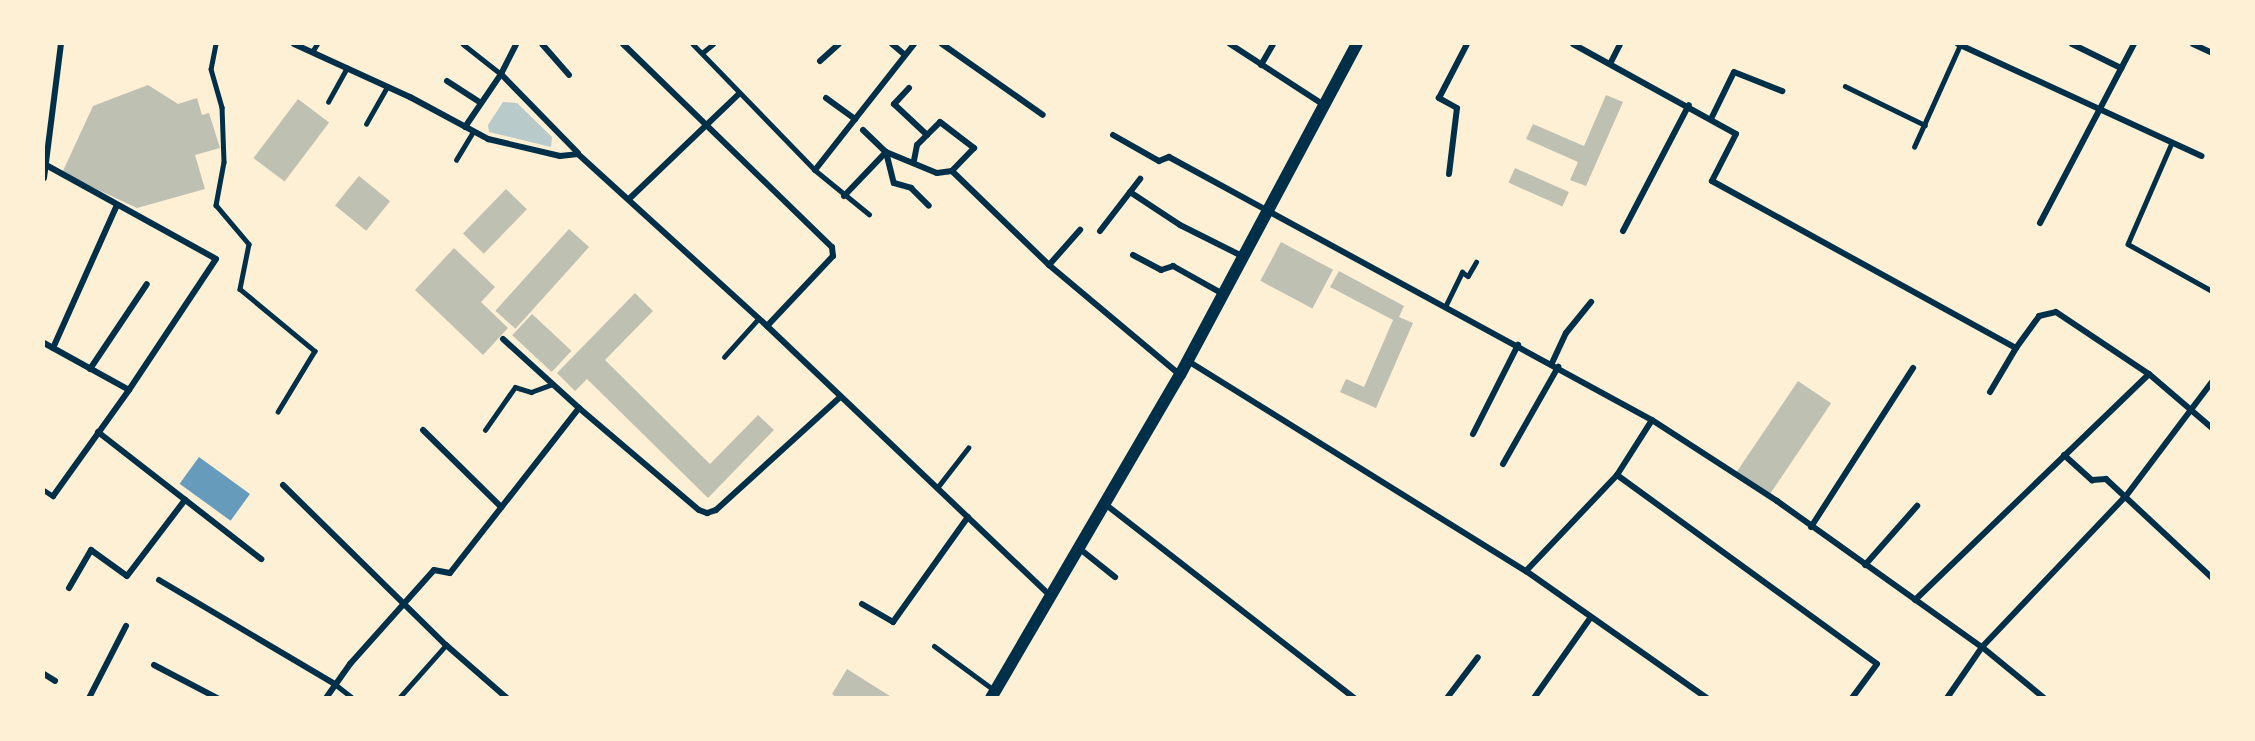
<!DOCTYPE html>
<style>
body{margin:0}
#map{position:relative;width:2255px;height:741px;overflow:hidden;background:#fdf0d5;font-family:"Space Grotesk",sans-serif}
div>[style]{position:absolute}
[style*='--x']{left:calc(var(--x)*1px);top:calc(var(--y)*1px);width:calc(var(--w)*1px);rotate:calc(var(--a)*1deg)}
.green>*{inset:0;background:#b9caca}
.water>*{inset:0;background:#669bbc;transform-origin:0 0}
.building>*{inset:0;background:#bec0b2;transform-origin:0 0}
.service>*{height:4.5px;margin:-2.25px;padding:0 2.25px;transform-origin:2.25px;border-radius:2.25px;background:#003049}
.pedestrian>*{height:5px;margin:-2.5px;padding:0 2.5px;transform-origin:2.5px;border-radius:2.5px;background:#003049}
.minor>*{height:6px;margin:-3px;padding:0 3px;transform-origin:3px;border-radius:3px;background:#003049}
.secondary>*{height:12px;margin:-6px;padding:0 6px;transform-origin:6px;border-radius:6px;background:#003049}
span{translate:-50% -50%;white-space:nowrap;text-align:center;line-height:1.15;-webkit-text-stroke:4.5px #fdf0d5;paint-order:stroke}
.frame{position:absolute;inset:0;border:45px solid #fdf0d5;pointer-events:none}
</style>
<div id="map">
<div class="green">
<i style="clip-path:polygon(503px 102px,517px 103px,552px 137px,551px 147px,489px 132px,488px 125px)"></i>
</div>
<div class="water">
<i style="left:199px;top:457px;width:63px;height:33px;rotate:36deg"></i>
</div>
<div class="building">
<i style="clip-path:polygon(148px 85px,178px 104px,197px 98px,202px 115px,209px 113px,220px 148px,195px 155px,205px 189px,137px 208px,62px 173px,93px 106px)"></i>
<i style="clip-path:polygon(1606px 95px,1623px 102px,1586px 186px,1570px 180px,1578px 162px,1526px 139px,1533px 124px,1584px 146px)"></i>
<i style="left:298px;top:99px;width:39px;height:74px;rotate:37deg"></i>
<i style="left:1515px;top:168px;width:59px;height:16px;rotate:24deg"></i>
<i style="left:359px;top:176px;width:40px;height:38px;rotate:39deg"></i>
<i style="left:506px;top:189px;width:29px;height:62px;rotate:44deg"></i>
<i style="left:569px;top:229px;width:27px;height:110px;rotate:42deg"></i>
<i style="left:1281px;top:242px;width:59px;height:44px;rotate:28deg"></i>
<i style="clip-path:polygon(454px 248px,495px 287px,481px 302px,508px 328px,483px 355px,415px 290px)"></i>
<i style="clip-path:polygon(1339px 271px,1404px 306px,1399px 317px,1413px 323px,1376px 408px,1340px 392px,1346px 379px,1364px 387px,1393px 320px,1330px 287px)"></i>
<i style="clip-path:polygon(635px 293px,653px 311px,605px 360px,710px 464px,758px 415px,774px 430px,708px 498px,587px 379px,575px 391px,557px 373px)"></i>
<i style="left:532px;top:314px;width:54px;height:29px;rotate:43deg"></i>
<i style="left:1798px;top:381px;width:40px;height:110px;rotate:34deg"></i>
<i style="clip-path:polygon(847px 669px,893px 698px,837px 698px,832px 694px)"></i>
</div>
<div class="service">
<i style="--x:216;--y:44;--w:25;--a:101"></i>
<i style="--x:211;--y:69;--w:40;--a:74"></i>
<i style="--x:222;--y:107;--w:55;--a:87.9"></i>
<i style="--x:224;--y:162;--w:44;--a:100.5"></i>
<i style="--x:216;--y:205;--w:51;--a:49.8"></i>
<i style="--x:249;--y:244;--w:46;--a:101.3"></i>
<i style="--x:240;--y:289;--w:97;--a:39.6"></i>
<i style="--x:315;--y:351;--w:71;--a:121.2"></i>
<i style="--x:463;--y:44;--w:48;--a:38.3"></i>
<i style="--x:693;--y:44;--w:175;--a:45.9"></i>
<i style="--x:815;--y:170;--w:70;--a:39.2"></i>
<i style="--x:312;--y:52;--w:9;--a:-58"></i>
<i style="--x:702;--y:53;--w:14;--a:-39"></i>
<i style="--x:1845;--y:86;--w:89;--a:26"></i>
<i style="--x:328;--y:102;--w:39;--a:-61"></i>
<i style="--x:366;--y:124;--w:43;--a:-60.4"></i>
<i style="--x:2172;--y:143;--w:110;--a:113.5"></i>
<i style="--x:2128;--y:244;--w:96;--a:29.2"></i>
<i style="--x:1914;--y:147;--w:112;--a:-65.7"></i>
<i style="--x:456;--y:160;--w:33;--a:-59"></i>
<i style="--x:1445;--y:307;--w:39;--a:-64"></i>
<i style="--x:1462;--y:272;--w:7;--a:34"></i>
<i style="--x:1468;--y:276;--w:16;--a:-60"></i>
<i style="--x:724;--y:357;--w:52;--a:-48.1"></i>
<i style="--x:485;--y:430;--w:52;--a:-55.1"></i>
<i style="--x:515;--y:387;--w:17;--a:17"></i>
<i style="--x:531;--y:392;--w:23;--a:-20"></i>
<i style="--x:937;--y:488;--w:51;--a:-52.2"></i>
<i style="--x:44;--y:490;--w:11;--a:34"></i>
<i style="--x:335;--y:684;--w:23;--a:38"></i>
<i style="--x:399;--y:698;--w:71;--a:-48.4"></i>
</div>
<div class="pedestrian">
<i style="--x:934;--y:646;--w:76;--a:36.4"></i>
</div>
<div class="minor">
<i style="--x:294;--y:44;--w:128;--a:24.6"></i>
<i style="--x:410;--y:97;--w:89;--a:28.3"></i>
<i style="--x:488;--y:139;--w:74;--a:13.3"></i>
<i style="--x:560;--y:156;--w:18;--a:-6"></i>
<i style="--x:578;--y:154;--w:256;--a:42.3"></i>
<i style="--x:767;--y:326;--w:392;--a:43.6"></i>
<i style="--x:542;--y:44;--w:41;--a:48.9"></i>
<i style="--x:623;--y:44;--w:291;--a:44.2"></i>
<i style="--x:832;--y:247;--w:9;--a:84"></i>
<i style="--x:833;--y:256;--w:96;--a:133.3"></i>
<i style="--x:892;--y:44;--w:17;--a:40"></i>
<i style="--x:942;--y:44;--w:123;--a:35.1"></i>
<i style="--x:1230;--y:44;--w:112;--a:33"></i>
<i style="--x:1573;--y:44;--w:186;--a:28.9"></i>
<i style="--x:1736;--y:134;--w:53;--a:117.1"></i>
<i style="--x:1712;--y:181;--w:347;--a:28.8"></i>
<i style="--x:2016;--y:348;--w:39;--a:-54"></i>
<i style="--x:2039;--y:316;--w:17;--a:-13"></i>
<i style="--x:2056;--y:312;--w:112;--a:33.7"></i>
<i style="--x:2149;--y:374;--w:83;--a:40.6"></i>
<i style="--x:1958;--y:44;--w:268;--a:24.7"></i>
<i style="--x:2072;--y:44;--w:55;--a:26.1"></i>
<i style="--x:2193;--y:44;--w:21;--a:25"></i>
<i style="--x:820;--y:61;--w:25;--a:-42"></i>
<i style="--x:1611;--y:62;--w:20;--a:-63"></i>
<i style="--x:1261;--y:65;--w:24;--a:-60"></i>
<i style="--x:501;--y:74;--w:34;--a:-63"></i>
<i style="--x:447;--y:81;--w:40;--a:32.9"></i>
<i style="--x:909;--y:88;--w:22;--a:133"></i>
<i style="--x:894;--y:104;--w:45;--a:43.2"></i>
<i style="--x:927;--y:135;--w:14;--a:135"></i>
<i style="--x:917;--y:145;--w:16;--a:101"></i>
<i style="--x:826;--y:98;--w:36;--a:36"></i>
<i style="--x:1711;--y:119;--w:52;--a:-63.9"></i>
<i style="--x:1734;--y:72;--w:52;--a:21.6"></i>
<i style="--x:465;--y:127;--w:64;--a:-55.8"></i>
<i style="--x:501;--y:74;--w:110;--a:45.7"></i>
<i style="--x:863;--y:130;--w:32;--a:44"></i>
<i style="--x:886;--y:152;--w:32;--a:76"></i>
<i style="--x:894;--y:183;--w:18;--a:16"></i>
<i style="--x:911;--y:188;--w:25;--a:45"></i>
<i style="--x:927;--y:135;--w:18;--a:-45"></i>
<i style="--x:940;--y:122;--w:43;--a:37.4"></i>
<i style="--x:974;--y:148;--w:32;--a:134"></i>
<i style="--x:1113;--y:135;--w:53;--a:29.5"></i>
<i style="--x:1159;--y:161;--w:11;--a:-22"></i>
<i style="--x:1169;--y:157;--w:550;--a:28.57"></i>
<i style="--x:1652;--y:420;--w:149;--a:32.9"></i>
<i style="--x:1777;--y:501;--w:252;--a:35.5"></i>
<i style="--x:1982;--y:647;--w:80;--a:39.4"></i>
<i style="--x:46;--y:165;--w:194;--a:28.9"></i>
<i style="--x:216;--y:259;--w:157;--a:123.6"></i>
<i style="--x:129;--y:390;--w:130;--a:125.6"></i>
<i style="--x:815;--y:170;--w:160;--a:-51.8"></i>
<i style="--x:1449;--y:174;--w:66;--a:-83.1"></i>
<i style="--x:1457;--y:108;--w:21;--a:-151"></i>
<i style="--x:1439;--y:98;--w:61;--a:-62.6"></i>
<i style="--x:44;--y:178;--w:135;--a:-82.8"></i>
<i style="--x:1130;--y:192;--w:60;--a:33.4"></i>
<i style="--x:1180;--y:225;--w:72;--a:26.6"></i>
<i style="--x:844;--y:196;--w:61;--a:-46.3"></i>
<i style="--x:886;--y:152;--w:55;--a:22.4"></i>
<i style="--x:937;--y:173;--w:15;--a:-8"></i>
<i style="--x:952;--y:171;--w:135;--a:44.1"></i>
<i style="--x:1049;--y:265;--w:171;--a:40"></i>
<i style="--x:629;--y:199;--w:151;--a:-43.7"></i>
<i style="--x:2040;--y:223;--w:202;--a:-62.3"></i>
<i style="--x:1100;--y:231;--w:66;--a:-52.4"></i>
<i style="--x:1623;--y:231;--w:142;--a:-62.4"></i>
<i style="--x:1133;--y:255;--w:32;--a:28"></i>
<i style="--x:1161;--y:270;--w:13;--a:-18"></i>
<i style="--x:1173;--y:266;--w:57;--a:29.2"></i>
<i style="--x:1049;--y:265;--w:47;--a:-48.5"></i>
<i style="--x:503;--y:339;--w:103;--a:42.2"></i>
<i style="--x:44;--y:343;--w:97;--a:28.9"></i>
<i style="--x:53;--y:348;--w:157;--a:-65.9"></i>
<i style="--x:1188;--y:361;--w:398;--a:31.9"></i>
<i style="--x:1526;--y:571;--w:221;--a:35.1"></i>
<i style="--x:1552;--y:363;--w:33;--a:-65"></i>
<i style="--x:1566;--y:333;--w:40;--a:-51"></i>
<i style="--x:90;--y:369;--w:102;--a:-56.2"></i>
<i style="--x:1990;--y:392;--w:51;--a:-59.4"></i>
<i style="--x:423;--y:430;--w:110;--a:44.6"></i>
<i style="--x:98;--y:432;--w:207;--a:37.9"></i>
<i style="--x:1473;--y:434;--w:100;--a:-63.2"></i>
<i style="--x:2064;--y:455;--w:38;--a:42"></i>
<i style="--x:2092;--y:480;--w:14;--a:-4"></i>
<i style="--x:2106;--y:479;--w:145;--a:43"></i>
<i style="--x:1503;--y:464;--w:112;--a:-60.4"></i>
<i style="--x:1617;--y:475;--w:321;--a:36"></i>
<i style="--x:1877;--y:664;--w:42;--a:126.3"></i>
<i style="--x:283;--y:485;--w:228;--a:44.5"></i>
<i style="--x:446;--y:645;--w:81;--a:41"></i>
<i style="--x:1105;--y:504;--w:316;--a:37.9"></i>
<i style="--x:1811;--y:527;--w:189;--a:-57.3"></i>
<i style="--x:1080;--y:549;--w:45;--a:38.7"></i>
<i style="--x:1865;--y:565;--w:79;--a:-48.6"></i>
<i style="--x:1526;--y:571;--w:132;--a:-46.5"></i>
<i style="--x:1617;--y:475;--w:65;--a:-57.5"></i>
<i style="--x:159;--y:580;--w:204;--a:30.6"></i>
<i style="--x:69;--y:588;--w:44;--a:-59.9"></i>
<i style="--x:91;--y:550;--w:44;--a:35.8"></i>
<i style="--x:127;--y:576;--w:96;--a:-52.7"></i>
<i style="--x:1915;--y:600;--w:325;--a:-44"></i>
<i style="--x:862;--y:604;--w:36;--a:30"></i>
<i style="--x:893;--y:622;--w:129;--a:-54.5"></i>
<i style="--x:154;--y:665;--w:71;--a:27.6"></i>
<i style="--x:44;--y:674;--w:13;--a:32"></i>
<i style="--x:89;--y:698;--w:81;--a:-62.8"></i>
<i style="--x:326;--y:698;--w:42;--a:-54.8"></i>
<i style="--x:350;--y:664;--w:126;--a:-48.2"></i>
<i style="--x:434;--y:570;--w:16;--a:11"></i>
<i style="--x:450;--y:573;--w:209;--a:-52"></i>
<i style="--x:579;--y:408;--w:157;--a:40.4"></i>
<i style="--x:699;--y:510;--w:9;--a:21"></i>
<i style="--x:707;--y:513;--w:9;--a:-18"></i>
<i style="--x:716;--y:510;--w:168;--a:-42.3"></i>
<i style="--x:1447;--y:698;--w:51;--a:-52.9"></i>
<i style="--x:1534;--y:698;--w:99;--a:-54.9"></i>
<i style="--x:1947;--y:698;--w:62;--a:-55.5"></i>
<i style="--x:1982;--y:647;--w:209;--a:-46.4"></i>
<i style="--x:2126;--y:496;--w:143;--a:-53"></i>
</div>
<div class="secondary">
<i style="--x:991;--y:698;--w:374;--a:-59.7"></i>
<i style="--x:1180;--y:375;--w:375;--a:-61.9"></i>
</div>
<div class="frame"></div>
</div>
